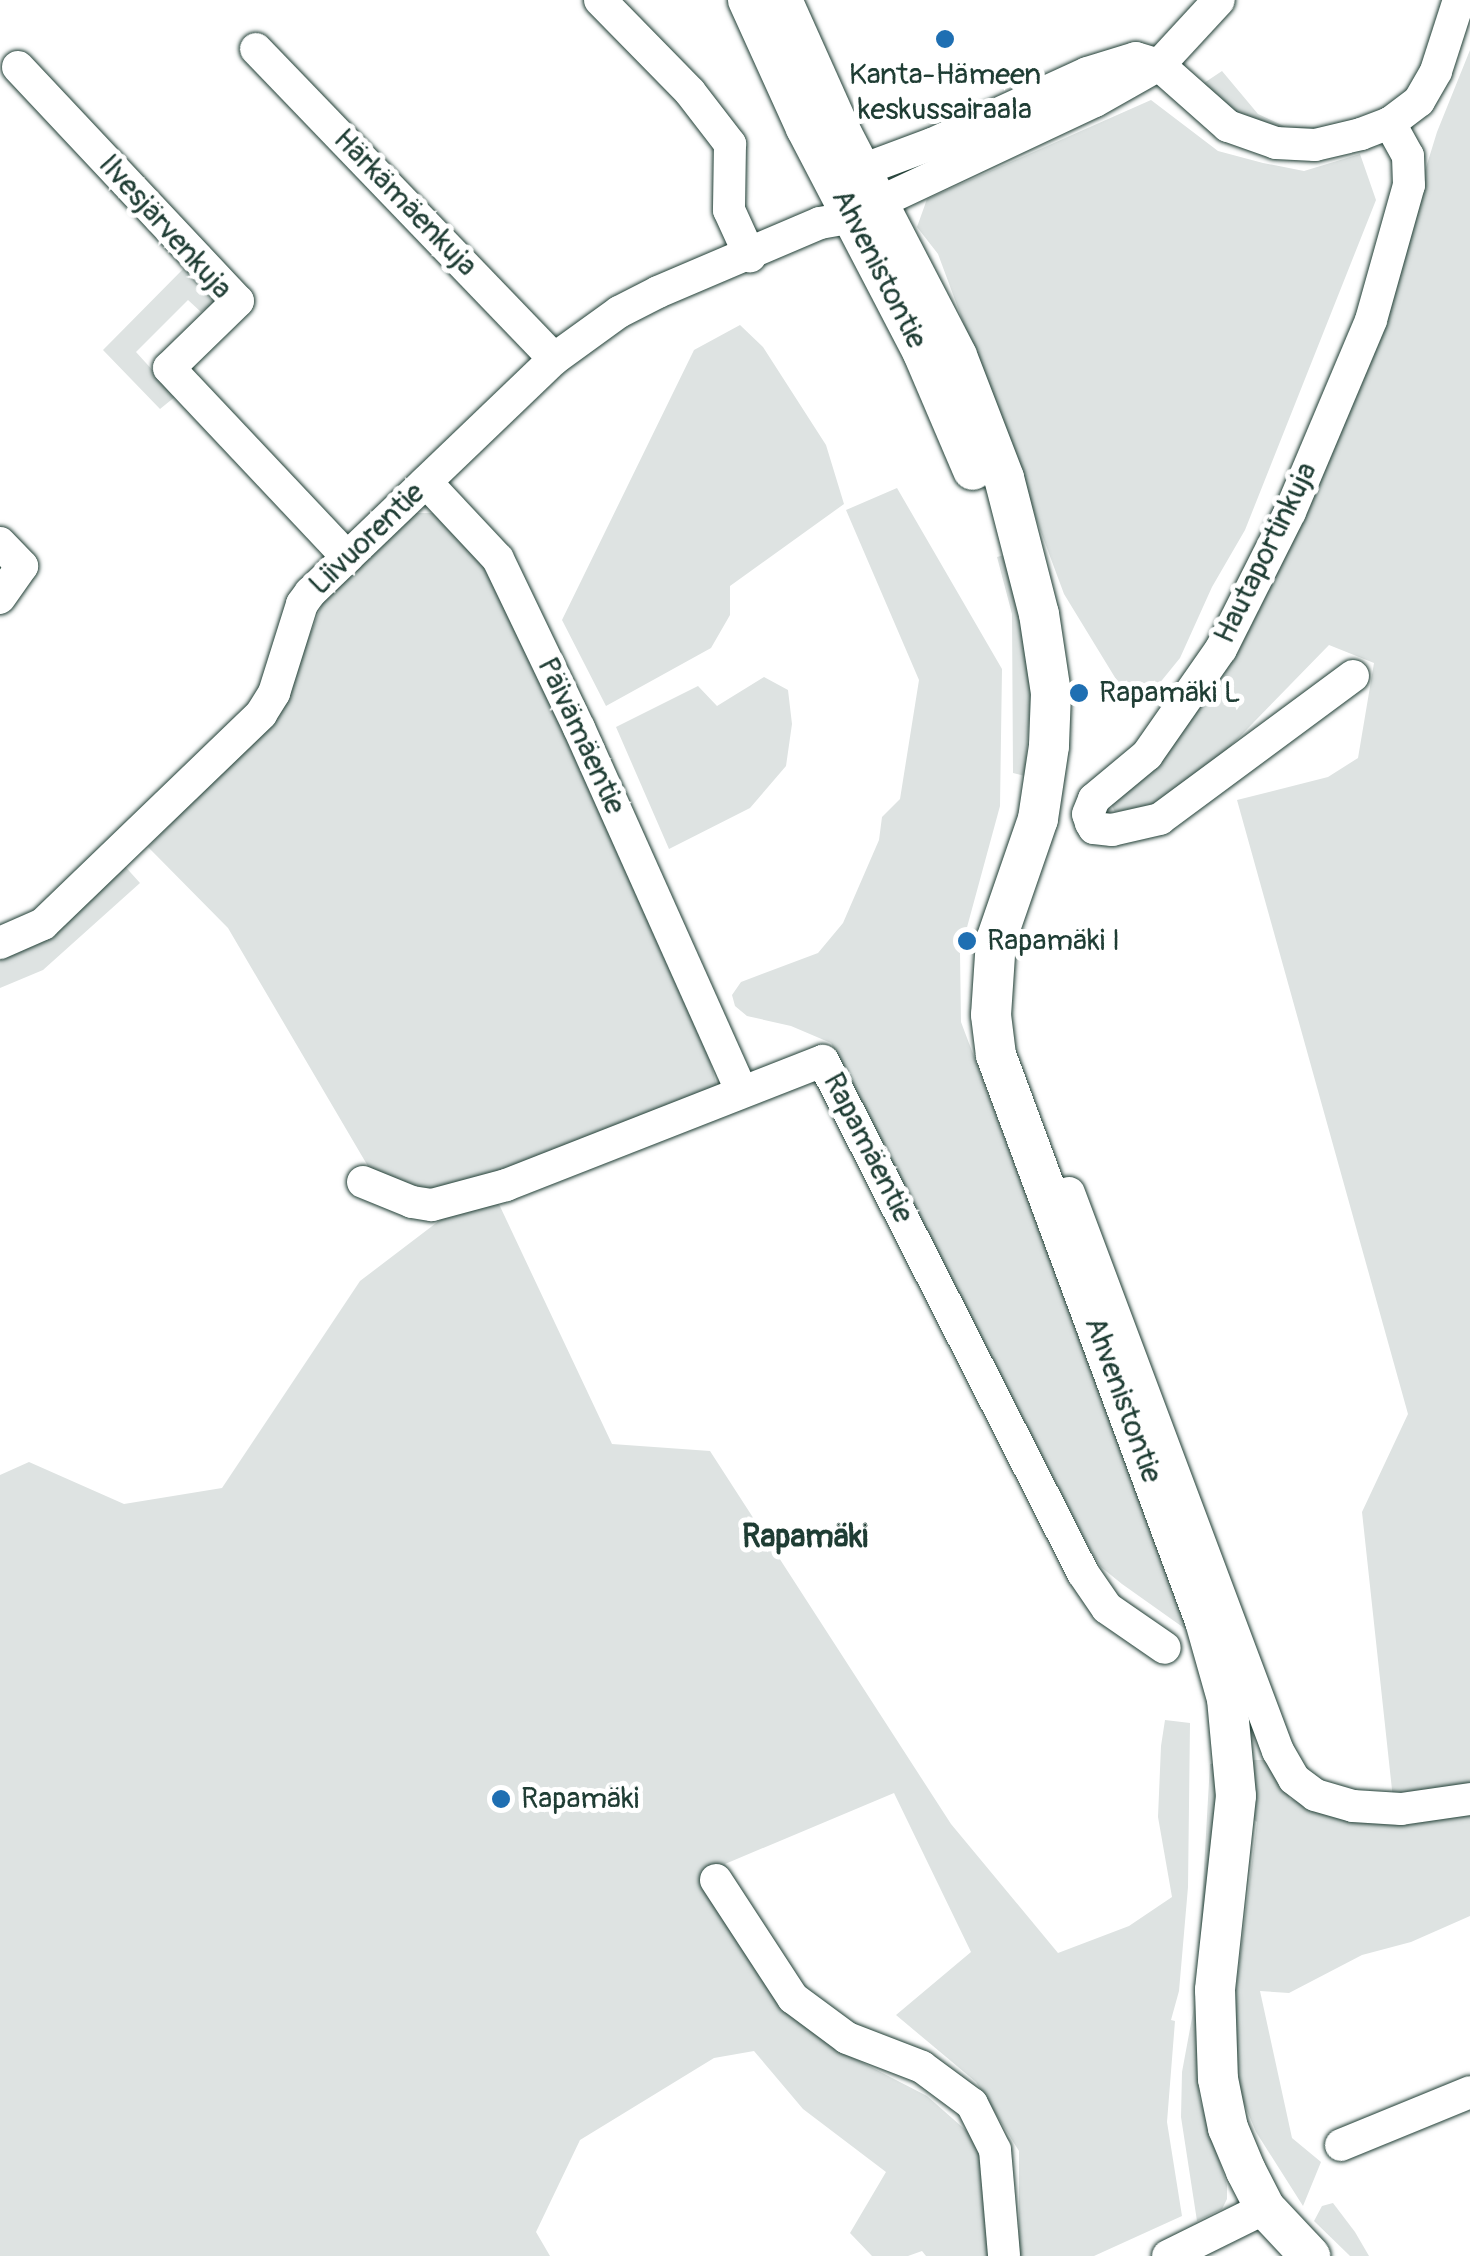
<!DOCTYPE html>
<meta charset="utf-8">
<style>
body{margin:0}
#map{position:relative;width:1470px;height:2256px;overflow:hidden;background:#fff;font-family:Pangolin,sans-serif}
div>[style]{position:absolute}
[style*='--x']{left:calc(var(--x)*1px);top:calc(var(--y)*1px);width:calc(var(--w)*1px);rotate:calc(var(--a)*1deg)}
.green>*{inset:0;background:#dee3e2}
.roads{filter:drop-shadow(0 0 2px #1f3d34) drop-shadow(0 0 2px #1f3d34)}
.minor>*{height:32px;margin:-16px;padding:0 16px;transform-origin:16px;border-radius:16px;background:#fff}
.major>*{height:40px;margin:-20px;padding:0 20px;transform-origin:20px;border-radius:20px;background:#fff}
.dots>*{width:28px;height:28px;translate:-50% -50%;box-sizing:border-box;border:5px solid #fff;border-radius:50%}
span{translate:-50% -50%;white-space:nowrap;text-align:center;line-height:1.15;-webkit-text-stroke:10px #fff;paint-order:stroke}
.poi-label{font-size:30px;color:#1f3d34}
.left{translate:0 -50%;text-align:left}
.street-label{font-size:30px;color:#1f3d34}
.neighbourhood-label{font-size:32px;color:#1f3d34;font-weight:700}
</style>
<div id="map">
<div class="green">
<i style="clip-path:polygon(1470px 50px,1470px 1786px,1393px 1799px,1362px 1512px,1408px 1414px,1237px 800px,1328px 777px,1358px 758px,1374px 663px,1329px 645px,1216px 761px,1165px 802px,1115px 812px,1107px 796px,1146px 776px,1378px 323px,1437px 132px)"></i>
<i style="clip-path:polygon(1222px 71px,1258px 114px,1286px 127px,1320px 127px,1369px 115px,1330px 134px,1275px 133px,1221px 105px,1204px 83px)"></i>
<i style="clip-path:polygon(1151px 100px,1218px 151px,1263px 163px,1304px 171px,1360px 154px,1376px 200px,1245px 530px,1212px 587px,1180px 658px,1154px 690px,1138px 700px,1122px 689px,1064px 594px,938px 254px,917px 227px,927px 199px)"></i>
<i style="clip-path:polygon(190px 262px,217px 296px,215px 303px,201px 312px,188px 300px,136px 352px,176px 396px,160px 409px,103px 350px)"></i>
<i style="clip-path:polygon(740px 325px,763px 347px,826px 445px,844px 504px,730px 586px,730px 615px,711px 648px,606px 706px,562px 620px,694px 350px)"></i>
<i style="clip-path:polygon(897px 488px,1002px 669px,1000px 806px,960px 953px,961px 1022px,1191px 1633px,1122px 1584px,1101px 1567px,1088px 1546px,831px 1043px,791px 1026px,747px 1016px,735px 1006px,732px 995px,741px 982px,818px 953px,843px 923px,879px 840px,882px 817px,900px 799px,919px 680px,846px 510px)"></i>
<i style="clip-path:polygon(414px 513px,436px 513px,486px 564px,702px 1030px,717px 1087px,499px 1173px,431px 1192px,369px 1168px,228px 928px,148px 847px,278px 714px,323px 602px)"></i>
<i style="clip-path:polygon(1004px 555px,1015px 592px,1031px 690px,1025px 776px,1013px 773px,1012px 614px,997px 557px)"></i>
<i style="clip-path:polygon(764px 677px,788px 690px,792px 724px,786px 766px,750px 808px,669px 849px,616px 727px,698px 686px,717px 706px)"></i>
<i style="clip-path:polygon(122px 863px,140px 883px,43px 970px,0 988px,0 960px,14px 954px)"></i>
<i style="clip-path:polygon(497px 1200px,612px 1444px,710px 1451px,951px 1824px,1058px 1953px,1129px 1926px,1172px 1897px,1158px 1817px,1161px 1746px,1165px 1720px,1190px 1723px,1188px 1887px,1179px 1991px,1171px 2020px,1175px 2021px,1167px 2122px,1182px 2216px,1094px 2256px,1019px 2256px,1019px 2151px,976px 2082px,896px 2015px,971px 1952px,894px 1793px,725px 1864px,836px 2049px,927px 2096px,978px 2141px,991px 2256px,926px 2256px,922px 2251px,908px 2256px,872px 2256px,850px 2233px,886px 2172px,803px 2109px,754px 2051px,714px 2058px,580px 2140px,536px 2232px,550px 2256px,0 2256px,0 1475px,29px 1462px,124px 1504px,222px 1488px,360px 1281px,448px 1214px)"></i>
<i style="clip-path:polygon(1251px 1760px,1272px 1760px,1290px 1799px,1344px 1817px,1408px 1825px,1470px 1813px,1470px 1916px,1411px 1942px,1362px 1955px,1289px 1993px,1260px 1991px,1292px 2138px,1321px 2162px,1303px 2206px,1256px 2132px,1241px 2096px,1235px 2044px,1236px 1989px,1257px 1822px,1252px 1818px)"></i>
<i style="clip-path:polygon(1217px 1763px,1217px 1829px,1197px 2058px,1199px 2097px,1227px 2185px,1227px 2199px,1222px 2209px,1197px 2221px,1181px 2117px,1182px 2072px,1197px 1991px,1210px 1764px)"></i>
<i style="clip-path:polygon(1333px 2203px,1355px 2232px,1369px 2256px,1350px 2256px,1314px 2221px,1322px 2206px)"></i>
</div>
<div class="roads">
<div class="minor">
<i style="--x:600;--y:0;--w:129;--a:45.6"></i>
<i style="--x:690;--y:92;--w:66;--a:52.4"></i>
<i style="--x:730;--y:144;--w:66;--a:90.9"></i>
<i style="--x:729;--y:210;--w:51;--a:65.5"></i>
<i style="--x:256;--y:49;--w:430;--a:46.1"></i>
<i style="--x:18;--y:67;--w:321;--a:46.8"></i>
<i style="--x:238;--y:301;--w:96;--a:135.8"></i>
<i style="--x:169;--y:368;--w:260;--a:46.7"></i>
<i style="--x:862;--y:170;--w:75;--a:-20.4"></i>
<i style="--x:932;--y:144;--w:170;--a:-24.6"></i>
<i style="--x:1087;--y:73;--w:51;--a:-17"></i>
<i style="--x:1136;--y:58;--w:24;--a:17"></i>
<i style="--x:1159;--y:65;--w:92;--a:41.5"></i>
<i style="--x:1228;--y:126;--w:51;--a:19.5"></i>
<i style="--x:1276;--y:143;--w:39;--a:3"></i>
<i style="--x:1315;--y:145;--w:47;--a:-13.4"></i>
<i style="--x:1361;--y:134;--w:31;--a:-21"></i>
<i style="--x:1390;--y:123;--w:36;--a:-37"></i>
<i style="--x:1419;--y:101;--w:34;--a:-60"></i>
<i style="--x:1436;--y:71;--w:75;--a:-72.1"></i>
<i style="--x:880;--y:202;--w:238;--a:-25.2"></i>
<i style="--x:1095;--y:101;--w:73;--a:-29.4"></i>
<i style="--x:1159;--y:65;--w:88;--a:-47.3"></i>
<i style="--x:426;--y:482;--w:105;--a:46.9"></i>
<i style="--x:498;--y:559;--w:187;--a:64.4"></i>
<i style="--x:579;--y:728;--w:397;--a:65.9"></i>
<i style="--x:0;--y:543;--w:32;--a:46"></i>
<i style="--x:22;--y:566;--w:39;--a:125"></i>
<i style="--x:1353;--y:676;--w:240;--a:143.5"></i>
<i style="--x:1160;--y:819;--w:49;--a:167.1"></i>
<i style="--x:1112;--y:830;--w:18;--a:-174"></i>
<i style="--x:1094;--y:828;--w:6;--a:-121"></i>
<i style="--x:1091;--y:823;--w:9;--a:-108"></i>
<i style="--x:1088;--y:814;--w:16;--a:-68"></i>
<i style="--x:1094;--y:799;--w:69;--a:-39.7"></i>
<i style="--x:1147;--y:755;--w:129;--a:-55.1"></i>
<i style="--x:1221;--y:649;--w:153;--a:-63.3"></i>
<i style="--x:1290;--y:512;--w:208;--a:-67.1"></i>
<i style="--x:1371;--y:320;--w:140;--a:-74.3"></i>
<i style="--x:1409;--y:185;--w:29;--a:-92"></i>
<i style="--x:1408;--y:156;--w:38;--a:-119"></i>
<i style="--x:0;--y:943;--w:47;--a:-23.8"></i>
<i style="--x:43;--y:924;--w:303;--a:-43.9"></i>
<i style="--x:261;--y:714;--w:25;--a:-58"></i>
<i style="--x:274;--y:693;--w:93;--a:-72.5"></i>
<i style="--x:302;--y:604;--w:14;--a:-54"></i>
<i style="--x:310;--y:593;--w:338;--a:-43.8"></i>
<i style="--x:554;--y:359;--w:80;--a:-35.9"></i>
<i style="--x:619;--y:312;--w:44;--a:-27.1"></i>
<i style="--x:658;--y:292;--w:176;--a:-23.1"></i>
<i style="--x:820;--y:223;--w:34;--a:-10"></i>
<i style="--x:363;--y:1182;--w:53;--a:22.2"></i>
<i style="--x:412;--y:1202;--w:20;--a:9"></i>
<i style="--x:432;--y:1205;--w:77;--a:-15.1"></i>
<i style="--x:506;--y:1185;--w:340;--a:-21.4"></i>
<i style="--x:823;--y:1061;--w:574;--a:63.08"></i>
<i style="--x:1083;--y:1573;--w:42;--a:55.6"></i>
<i style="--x:1107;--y:1608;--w:70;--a:34.6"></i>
<i style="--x:1069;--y:1193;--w:596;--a:69.47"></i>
<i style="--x:1278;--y:1751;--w:32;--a:60"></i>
<i style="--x:1294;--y:1779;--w:26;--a:37"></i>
<i style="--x:1315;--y:1795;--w:40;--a:16"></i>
<i style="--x:1353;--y:1806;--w:48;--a:3.6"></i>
<i style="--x:1401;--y:1809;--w:70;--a:-8.2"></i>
<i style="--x:716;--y:1880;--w:141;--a:56.9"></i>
<i style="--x:793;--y:1998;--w:67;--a:36.5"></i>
<i style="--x:847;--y:2038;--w:80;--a:21.1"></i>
<i style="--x:922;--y:2067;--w:62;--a:36.5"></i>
<i style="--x:972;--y:2104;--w:51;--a:63.4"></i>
<i style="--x:995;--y:2150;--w:106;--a:85.1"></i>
<i style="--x:1341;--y:2145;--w:139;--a:-22.3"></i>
<i style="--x:1168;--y:2256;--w:108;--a:-26.3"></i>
</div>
<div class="major">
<i style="--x:748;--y:0;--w:141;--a:65.6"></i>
<i style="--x:806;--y:128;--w:254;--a:62.5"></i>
<i style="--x:923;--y:353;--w:127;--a:66.9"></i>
<i style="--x:782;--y:0;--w:145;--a:65.9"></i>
<i style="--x:841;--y:132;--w:252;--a:62.6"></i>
<i style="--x:957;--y:356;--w:131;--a:68.9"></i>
<i style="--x:1004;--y:478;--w:140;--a:75.6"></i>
<i style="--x:1039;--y:614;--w:80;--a:81.4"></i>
<i style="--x:1051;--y:693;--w:53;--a:92.2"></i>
<i style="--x:1049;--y:746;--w:74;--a:98.6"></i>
<i style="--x:1038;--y:819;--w:128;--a:109.1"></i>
<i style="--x:996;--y:940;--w:75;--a:93.8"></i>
<i style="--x:991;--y:1015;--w:40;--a:82.9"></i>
<i style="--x:996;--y:1055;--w:603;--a:69.73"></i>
<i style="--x:1205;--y:1621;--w:81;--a:74.2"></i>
<i style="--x:1227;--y:1699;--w:97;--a:84.7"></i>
<i style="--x:1236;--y:1796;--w:195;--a:96.2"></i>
<i style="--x:1215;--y:1990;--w:89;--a:88.1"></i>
<i style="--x:1218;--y:2079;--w:50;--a:78.5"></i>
<i style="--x:1228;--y:2128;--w:47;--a:67.3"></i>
<i style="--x:1246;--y:2171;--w:42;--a:62.8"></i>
<i style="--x:1265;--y:2208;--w:66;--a:46.8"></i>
</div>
</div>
<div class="dots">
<i style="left:945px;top:39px;background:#1f6fb2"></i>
<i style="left:1079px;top:693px;background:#1f6fb2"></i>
<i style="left:967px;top:941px;background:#1f6fb2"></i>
<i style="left:501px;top:1799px;background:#1f6fb2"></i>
</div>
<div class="poi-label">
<span style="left:945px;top:92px">Kanta-Hämeen<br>keskussairaala</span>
<span class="left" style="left:1099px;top:693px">Rapamäki L</span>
<span class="left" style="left:987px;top:941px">Rapamäki I</span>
<span class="left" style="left:521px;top:1799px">Rapamäki</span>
</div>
<div class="street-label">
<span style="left:405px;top:203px;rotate:46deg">Härkämäenkuja</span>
<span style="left:165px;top:227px;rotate:48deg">Ilvesjärvenkuja</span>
<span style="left:879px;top:269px;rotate:63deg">Ahvenistontie</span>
<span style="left:367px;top:539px;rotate:-44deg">Liivuorentie</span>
<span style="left:1266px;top:553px;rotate:-64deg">Hautaportinkuja</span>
<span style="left:581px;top:736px;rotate:65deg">Päivämäentie</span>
<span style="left:868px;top:1148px;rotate:63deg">Rapamäentie</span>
<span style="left:1123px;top:1400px;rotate:70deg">Ahvenistontie</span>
</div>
<div class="neighbourhood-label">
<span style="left:805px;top:1537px">Rapamäki</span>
</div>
</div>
